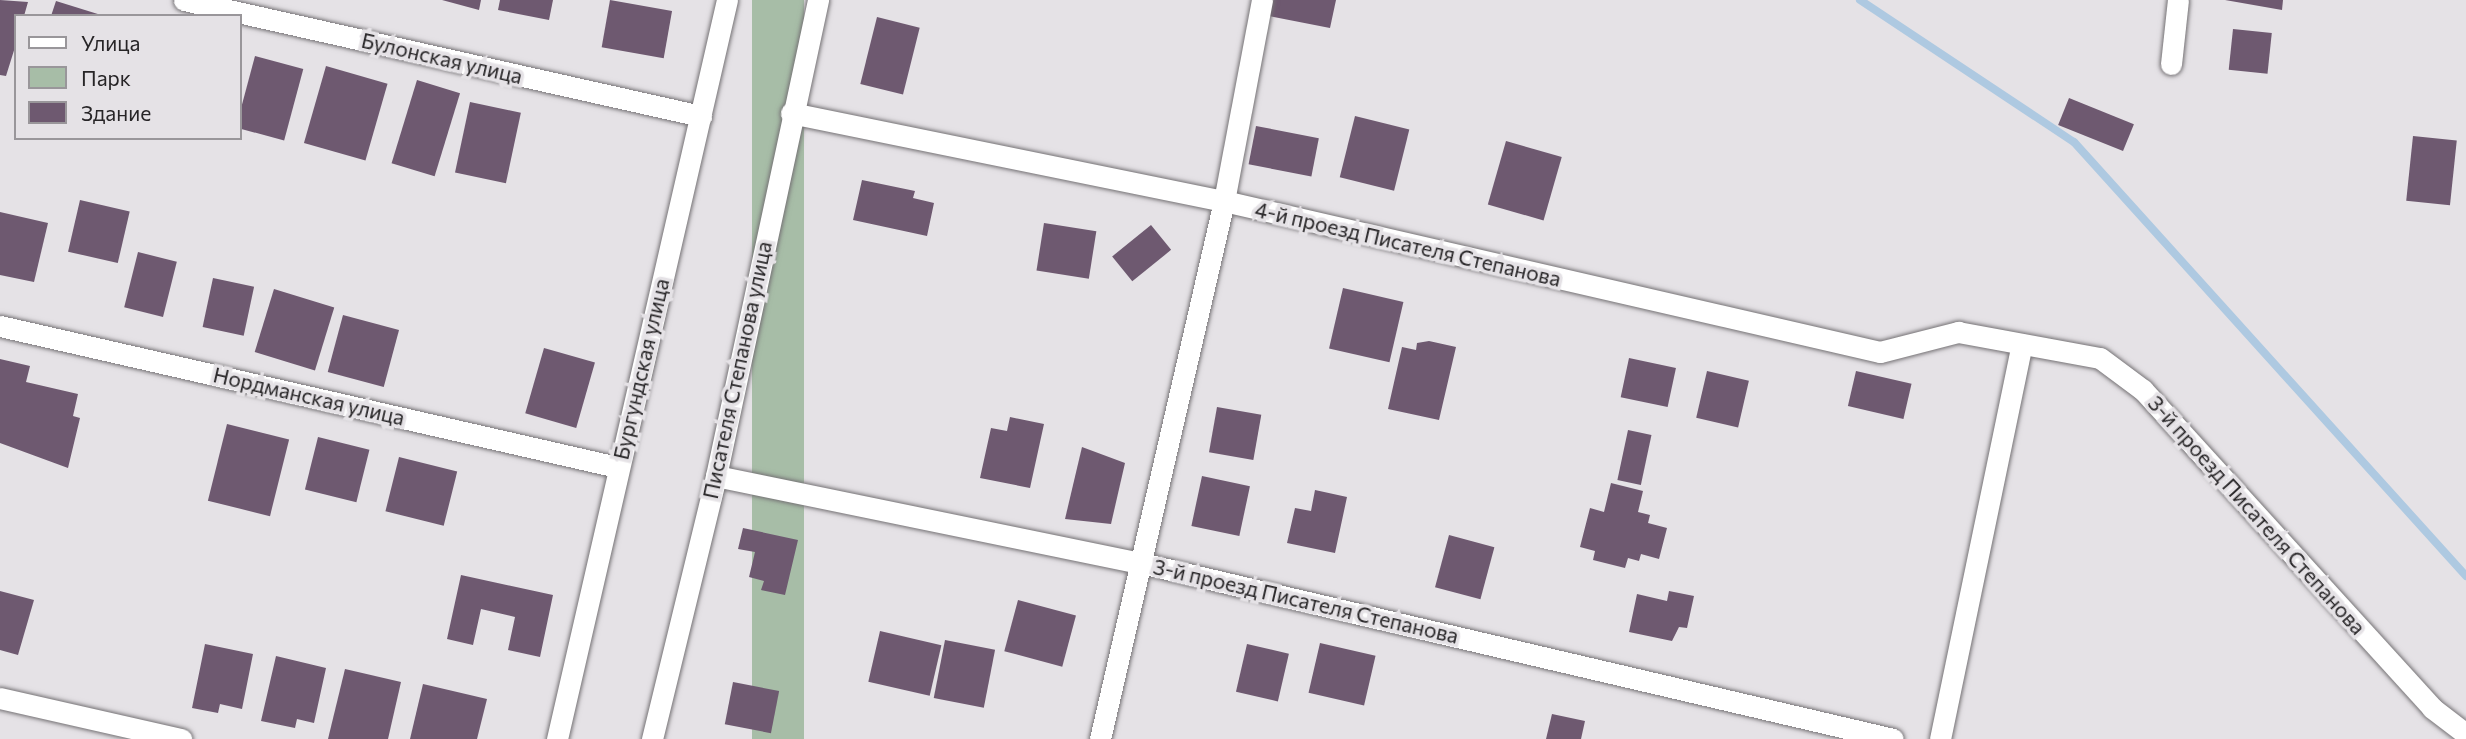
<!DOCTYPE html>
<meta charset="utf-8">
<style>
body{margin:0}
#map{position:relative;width:2466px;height:739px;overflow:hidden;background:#e5e2e6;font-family:Commissioner,sans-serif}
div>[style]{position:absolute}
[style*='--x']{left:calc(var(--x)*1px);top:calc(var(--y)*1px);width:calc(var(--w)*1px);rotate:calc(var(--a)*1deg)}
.green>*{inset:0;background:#a7bda7;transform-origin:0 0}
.stream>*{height:8px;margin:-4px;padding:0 4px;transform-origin:4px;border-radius:4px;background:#aec9e1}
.building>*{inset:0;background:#6e5970;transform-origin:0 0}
.roads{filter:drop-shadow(0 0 2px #757275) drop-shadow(0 0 2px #757275)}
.minor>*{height:21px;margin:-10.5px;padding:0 10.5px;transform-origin:10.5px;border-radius:10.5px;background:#fff}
span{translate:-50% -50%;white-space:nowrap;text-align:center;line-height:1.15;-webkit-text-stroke:7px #e5e2e6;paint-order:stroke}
.street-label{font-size:21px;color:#272527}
.legend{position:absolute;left:14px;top:14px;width:228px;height:126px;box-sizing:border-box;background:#e5e2e6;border:2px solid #99969a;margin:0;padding:9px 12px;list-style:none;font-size:21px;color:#272527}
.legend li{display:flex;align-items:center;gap:14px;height:35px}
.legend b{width:35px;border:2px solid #99969a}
</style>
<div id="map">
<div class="green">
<i style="left:752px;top:0;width:52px;height:757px"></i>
</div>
<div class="stream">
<i style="--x:1860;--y:0;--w:257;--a:33.6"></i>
<i style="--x:2074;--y:142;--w:585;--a:47.91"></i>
</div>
<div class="building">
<i style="clip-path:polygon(0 0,28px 2px,24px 16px,16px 16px,16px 44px,6px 76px,0 75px)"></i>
<i style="clip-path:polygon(442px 0,481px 0,479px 10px)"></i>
<i style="clip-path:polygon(500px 0,553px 0,549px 20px,498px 10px)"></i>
<i style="left:610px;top:0;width:63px;height:48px;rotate:10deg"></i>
<i style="clip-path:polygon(1273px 0,1336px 0,1330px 28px,1269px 16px)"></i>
<i style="clip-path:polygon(2225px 0,2283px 0,2282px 10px)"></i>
<i style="clip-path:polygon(56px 1px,101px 15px,101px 16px,51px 16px)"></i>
<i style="left:877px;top:17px;width:44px;height:69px;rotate:14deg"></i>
<i style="left:2233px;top:29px;width:39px;height:41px;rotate:6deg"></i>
<i style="left:255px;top:56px;width:50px;height:74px;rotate:15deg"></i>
<i style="left:326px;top:66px;width:64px;height:80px;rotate:16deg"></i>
<i style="left:417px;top:80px;width:45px;height:87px;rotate:17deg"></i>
<i style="left:2069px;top:98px;width:70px;height:29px;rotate:22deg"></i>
<i style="left:470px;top:102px;width:52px;height:72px;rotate:12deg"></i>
<i style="left:1355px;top:116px;width:56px;height:63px;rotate:14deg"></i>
<i style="left:1256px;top:126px;width:64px;height:39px;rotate:11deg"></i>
<i style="left:2413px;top:136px;width:44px;height:65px;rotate:6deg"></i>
<i style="left:1506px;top:141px;width:58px;height:66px;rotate:16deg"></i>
<i style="clip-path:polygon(862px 180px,915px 191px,913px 198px,934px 203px,927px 236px,853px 220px)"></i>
<i style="left:80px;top:200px;width:51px;height:53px;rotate:13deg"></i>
<i style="clip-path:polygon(0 212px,48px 223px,34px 282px,0 275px)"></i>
<i style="left:1044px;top:223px;width:53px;height:48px;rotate:9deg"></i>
<i style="left:1151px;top:225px;width:32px;height:50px;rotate:51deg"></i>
<i style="left:138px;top:252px;width:40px;height:57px;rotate:14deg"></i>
<i style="left:213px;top:278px;width:42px;height:50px;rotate:12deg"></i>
<i style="left:1343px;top:288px;width:62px;height:62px;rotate:13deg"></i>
<i style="left:274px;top:289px;width:63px;height:66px;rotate:17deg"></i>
<i style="left:343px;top:315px;width:58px;height:59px;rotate:15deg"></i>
<i style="clip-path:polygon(1429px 341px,1456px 347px,1439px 420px,1388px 409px,1402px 347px,1416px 350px,1417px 343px)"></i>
<i style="left:544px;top:348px;width:53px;height:68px;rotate:16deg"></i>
<i style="left:1629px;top:358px;width:48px;height:40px;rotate:12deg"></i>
<i style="clip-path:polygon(0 359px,30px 366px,26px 382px,78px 394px,73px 416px,80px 418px,68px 468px,0 443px)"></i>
<i style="left:1707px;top:371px;width:43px;height:48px;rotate:13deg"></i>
<i style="left:1856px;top:371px;width:57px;height:36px;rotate:13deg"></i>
<i style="left:1217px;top:407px;width:45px;height:46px;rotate:10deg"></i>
<i style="clip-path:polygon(1010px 417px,1044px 424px,1030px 488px,980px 478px,991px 428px,1007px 431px)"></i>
<i style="left:227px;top:424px;width:64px;height:79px;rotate:14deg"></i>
<i style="left:1628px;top:430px;width:24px;height:51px;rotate:12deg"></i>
<i style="left:318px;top:437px;width:53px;height:54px;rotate:14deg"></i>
<i style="clip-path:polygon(1082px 447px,1125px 463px,1111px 524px,1065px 519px)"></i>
<i style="left:399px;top:457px;width:60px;height:56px;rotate:14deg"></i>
<i style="left:1202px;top:476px;width:49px;height:51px;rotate:12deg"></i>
<i style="clip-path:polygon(1611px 483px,1643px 491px,1638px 512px,1650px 515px,1648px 523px,1667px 528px,1659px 559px,1641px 554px,1639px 561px,1628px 558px,1625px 568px,1593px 560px,1595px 551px,1580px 547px,1590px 508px,1604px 512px)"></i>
<i style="clip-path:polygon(1315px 490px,1347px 497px,1335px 553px,1287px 543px,1295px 508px,1311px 511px)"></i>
<i style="clip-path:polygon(743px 528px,798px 540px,785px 595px,761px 590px,764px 581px,749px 577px,755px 552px,738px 549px)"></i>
<i style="left:1449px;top:535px;width:47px;height:54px;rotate:15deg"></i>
<i style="clip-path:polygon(461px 575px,553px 595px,540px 657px,508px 650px,515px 617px,481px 609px,473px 645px,447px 639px)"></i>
<i style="clip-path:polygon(0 591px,34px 600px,18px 655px,0 650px)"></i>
<i style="clip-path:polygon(1669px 591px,1694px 596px,1687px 628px,1679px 627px,1672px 641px,1629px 632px,1637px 594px,1667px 601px)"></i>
<i style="left:1018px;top:600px;width:60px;height:53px;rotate:15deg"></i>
<i style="left:880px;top:631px;width:63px;height:52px;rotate:13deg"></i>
<i style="left:945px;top:640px;width:51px;height:59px;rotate:11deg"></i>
<i style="left:1320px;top:643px;width:57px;height:51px;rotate:13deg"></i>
<i style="clip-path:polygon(205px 644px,253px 654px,242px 709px,220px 704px,218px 713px,192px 708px)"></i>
<i style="left:1247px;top:644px;width:43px;height:49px;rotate:13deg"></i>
<i style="clip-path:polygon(276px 656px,326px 668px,314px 723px,297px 719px,295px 728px,261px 721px)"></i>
<i style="clip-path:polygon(345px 669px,401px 682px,388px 739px,328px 739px)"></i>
<i style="left:733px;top:682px;width:47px;height:43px;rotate:11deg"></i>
<i style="clip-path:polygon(423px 684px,487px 699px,477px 739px,410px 739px)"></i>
<i style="clip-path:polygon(1552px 714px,1585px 721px,1581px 739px,1546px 739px)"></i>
</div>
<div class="roads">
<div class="minor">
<i style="--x:184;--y:0;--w:530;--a:12.65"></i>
<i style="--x:2171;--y:64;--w:64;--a:-83.8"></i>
<i style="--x:791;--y:113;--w:442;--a:11.5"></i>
<i style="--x:1224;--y:201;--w:673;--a:12.96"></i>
<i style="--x:1880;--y:352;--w:81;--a:-14.4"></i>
<i style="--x:1958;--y:332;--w:144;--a:10.4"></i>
<i style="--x:2100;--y:358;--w:54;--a:36.7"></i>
<i style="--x:2143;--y:390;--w:430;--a:47.7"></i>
<i style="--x:2432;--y:708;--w:43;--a:37.4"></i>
<i style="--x:0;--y:326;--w:633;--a:12.87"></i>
<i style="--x:716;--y:476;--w:434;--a:11.6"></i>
<i style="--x:1141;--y:563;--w:772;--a:13.17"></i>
<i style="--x:0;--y:698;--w:186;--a:12.8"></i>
<i style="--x:557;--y:739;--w:758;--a:-77.05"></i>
<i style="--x:652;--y:739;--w:271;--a:-76.3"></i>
<i style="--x:716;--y:476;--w:487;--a:-77.9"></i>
<i style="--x:1100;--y:739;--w:552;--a:-77.02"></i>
<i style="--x:1224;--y:201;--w:205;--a:-79.3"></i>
<i style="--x:1940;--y:739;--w:403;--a:-78.3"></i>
</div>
</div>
<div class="street-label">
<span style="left:442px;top:58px;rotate:13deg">Булонская улица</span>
<span style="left:1408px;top:244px;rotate:13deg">4-й проезд Писателя Степанова</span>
<span style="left:641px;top:369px;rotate:-77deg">Бургундская улица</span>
<span style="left:737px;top:370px;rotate:-78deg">Писателя Степанова улица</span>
<span style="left:309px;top:396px;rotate:13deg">Нордманская улица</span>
<span style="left:2257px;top:515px;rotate:48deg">3-й проезд Писателя Степанова</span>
<span style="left:1306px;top:601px;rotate:13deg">3-й проезд Писателя Степанова</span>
</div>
<ul class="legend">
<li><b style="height:9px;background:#fff"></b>Улица</li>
<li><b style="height:19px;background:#a7bda7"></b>Парк</li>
<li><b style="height:19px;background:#6e5970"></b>Здание</li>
</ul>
</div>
